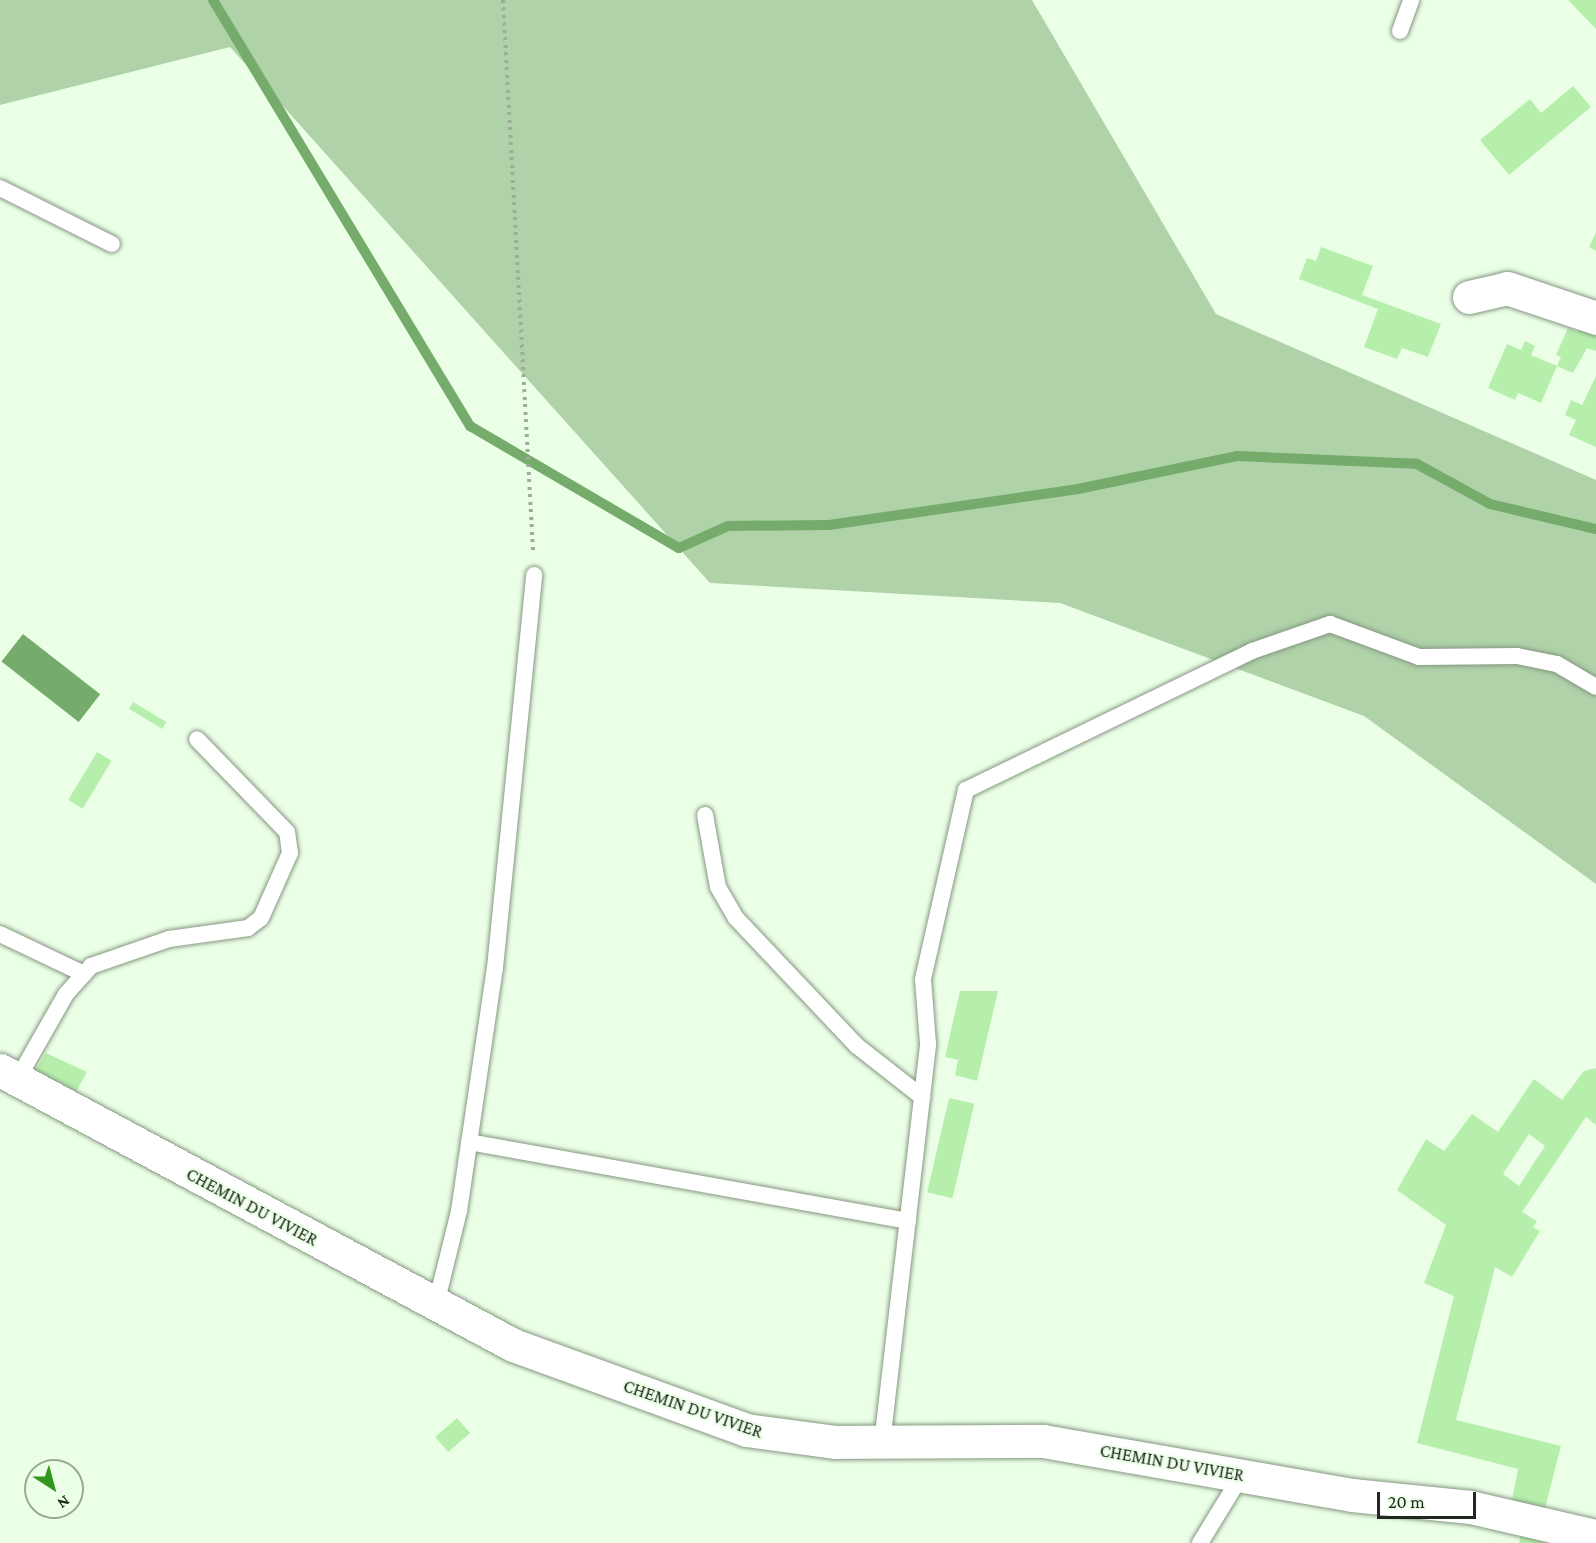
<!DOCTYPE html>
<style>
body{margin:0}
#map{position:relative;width:1596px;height:1543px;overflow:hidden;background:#ebffe7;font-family:"Crimson Pro",serif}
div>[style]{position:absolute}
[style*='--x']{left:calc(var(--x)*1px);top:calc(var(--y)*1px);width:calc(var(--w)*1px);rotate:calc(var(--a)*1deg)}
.green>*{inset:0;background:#afd2a9}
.water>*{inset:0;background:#75ab6b;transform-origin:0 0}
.stream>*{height:10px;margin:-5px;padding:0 5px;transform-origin:5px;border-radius:5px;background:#75ab6b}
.building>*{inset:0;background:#b6efac;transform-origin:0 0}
.path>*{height:4px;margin-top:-2px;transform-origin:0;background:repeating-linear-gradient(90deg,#9ead9b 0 3px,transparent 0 7.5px)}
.roads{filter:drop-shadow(0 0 2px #859781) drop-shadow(0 0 2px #859781)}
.service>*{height:16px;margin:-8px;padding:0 8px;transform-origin:8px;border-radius:8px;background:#fff}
.minor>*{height:33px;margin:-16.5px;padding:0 16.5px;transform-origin:16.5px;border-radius:16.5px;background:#fff}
span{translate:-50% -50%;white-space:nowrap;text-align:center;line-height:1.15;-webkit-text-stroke:4.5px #ebffe7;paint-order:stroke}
.street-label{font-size:18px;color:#21281f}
.north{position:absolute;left:24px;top:1459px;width:60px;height:60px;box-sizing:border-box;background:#ebffe7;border:2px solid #9aa997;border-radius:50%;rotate:144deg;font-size:16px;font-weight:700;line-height:24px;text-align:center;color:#21281f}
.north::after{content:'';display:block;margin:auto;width:21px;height:27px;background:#33971d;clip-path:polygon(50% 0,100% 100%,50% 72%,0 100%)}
.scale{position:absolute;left:1377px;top:1492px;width:99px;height:27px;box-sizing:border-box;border:3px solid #21281f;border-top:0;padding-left:8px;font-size:18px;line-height:21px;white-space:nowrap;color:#21281f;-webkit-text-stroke:4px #ebffe7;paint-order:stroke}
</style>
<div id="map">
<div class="green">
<i style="clip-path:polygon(0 0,1032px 0,1216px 314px,1596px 480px,1596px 884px,1364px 716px,1060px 603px,710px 583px,230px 47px,0 105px)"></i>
</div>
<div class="water">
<i style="left:23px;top:634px;width:98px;height:35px;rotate:38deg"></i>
</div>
<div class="stream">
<i style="--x:213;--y:0;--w:498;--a:58.9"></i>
<i style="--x:470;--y:426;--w:242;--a:30.3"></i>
<i style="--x:679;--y:548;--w:54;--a:-24.2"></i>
<i style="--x:728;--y:526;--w:101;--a:-0.6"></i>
<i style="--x:829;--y:525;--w:252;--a:-8.2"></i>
<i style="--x:1078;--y:489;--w:162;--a:-11.7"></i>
<i style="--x:1237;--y:456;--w:180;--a:2.5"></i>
<i style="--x:1417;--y:464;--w:83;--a:28.7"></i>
<i style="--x:1490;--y:504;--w:109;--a:13.3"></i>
</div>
<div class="building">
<i style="clip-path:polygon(1568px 0,1596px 0,1596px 29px)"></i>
<i style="clip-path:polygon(1573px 86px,1591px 107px,1509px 175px,1480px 140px,1530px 99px,1541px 113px)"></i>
<i style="clip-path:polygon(1596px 232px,1596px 251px,1589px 247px)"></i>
<i style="clip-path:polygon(1321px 247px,1373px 266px,1362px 295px,1441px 324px,1428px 357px,1402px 348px,1397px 359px,1364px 347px,1378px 309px,1299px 279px,1307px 258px,1316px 261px)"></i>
<i style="clip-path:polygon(1580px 324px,1596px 333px,1596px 351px,1587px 348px,1573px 373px,1557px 366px,1561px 357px,1556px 355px,1568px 328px,1577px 332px)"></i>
<i style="clip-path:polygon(1525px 341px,1535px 346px,1531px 355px,1557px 366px,1541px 403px,1518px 393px,1515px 400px,1488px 388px,1507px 344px,1521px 350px)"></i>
<i style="clip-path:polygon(1596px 376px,1596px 447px,1569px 435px,1576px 420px,1565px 415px,1571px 400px,1582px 405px)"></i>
<i style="left:133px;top:702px;width:39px;height:8px;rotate:31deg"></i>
<i style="left:97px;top:752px;width:17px;height:56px;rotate:31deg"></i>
<i style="clip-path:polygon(960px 991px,998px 991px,977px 1081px,955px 1075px,958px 1060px,945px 1057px)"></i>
<i style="clip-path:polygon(46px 1053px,87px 1072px,76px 1092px,36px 1070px)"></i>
<i style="clip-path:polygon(evenodd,1596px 1068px,1596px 1125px,1586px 1117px,1522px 1212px,1537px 1221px,1533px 1227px,1540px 1231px,1512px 1277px,1495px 1267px,1456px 1420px,1561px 1446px,1545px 1508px,1512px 1500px,1518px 1469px,1417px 1443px,1454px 1296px,1424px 1283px,1446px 1225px,1397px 1190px,1426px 1139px,1444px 1151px,1472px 1114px,1498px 1132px,1534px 1079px,1562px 1100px,1584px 1071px,1596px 1068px,1529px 1134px,1545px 1146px,1519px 1186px,1503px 1174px,1529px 1134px)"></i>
<i style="left:949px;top:1098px;width:26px;height:97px;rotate:13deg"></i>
<i style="left:457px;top:1418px;width:20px;height:29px;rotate:49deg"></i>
<i style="clip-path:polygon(1521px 1534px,1544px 1539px,1543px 1543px,1519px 1543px)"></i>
</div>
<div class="path">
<i style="--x:503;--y:0;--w:551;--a:86.88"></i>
</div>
<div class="roads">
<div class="service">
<i style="--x:1400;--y:31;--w:33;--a:-70"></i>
<i style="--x:0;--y:188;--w:125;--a:26.6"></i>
<i style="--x:705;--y:815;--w:73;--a:79.8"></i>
<i style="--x:718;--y:887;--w:36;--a:60"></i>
<i style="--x:736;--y:918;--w:176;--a:46.6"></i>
<i style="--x:857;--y:1046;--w:83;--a:38.1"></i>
<i style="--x:0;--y:934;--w:93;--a:25.5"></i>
<i style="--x:17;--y:1080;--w:99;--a:-60.3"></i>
<i style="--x:66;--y:994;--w:38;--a:-48"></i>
<i style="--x:91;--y:966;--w:83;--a:-19.1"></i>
<i style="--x:169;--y:939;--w:80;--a:-7.9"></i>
<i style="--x:248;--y:928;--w:16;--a:-38"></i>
<i style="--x:261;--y:918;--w:71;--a:-66"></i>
<i style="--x:290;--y:853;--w:21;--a:-98"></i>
<i style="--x:287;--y:832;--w:129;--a:-134.1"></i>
<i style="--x:469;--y:1142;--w:446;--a:10.2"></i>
<i style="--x:436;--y:1304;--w:96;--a:-76.1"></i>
<i style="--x:459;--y:1211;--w:246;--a:-81.6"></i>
<i style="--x:495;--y:968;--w:395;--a:-84.3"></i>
<i style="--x:882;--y:1443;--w:402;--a:-83.4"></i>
<i style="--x:928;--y:1044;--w:65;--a:-94.4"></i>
<i style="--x:923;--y:979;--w:194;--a:-77.2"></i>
<i style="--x:966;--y:790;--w:318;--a:-25.9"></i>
<i style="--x:1252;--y:651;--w:83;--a:-19.1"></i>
<i style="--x:1330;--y:624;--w:95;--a:20.3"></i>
<i style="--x:1419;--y:657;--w:98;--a:-0.6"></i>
<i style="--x:1517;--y:656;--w:41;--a:11.3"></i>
<i style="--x:1557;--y:664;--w:45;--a:30.5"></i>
<i style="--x:1200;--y:1543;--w:79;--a:-58.5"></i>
</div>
<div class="minor">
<i style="--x:1469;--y:297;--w:39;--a:-13"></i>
<i style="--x:1507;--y:288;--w:94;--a:18.6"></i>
<i style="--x:0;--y:1070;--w:582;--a:28.19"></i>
<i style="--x:513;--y:1345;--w:248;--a:20"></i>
<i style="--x:746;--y:1430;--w:91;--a:7.6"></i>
<i style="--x:836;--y:1442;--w:207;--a:-0.3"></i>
<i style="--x:1043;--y:1441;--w:314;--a:9.9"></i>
<i style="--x:1352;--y:1495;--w:119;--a:5.8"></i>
<i style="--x:1470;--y:1507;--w:129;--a:13"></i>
</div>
</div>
<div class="street-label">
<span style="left:252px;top:1207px;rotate:28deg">CHEMIN DU VIVIER</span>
<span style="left:693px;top:1409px;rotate:19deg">CHEMIN DU VIVIER</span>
<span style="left:1172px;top:1463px;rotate:10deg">CHEMIN DU VIVIER</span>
</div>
<div class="north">N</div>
<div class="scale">20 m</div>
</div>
